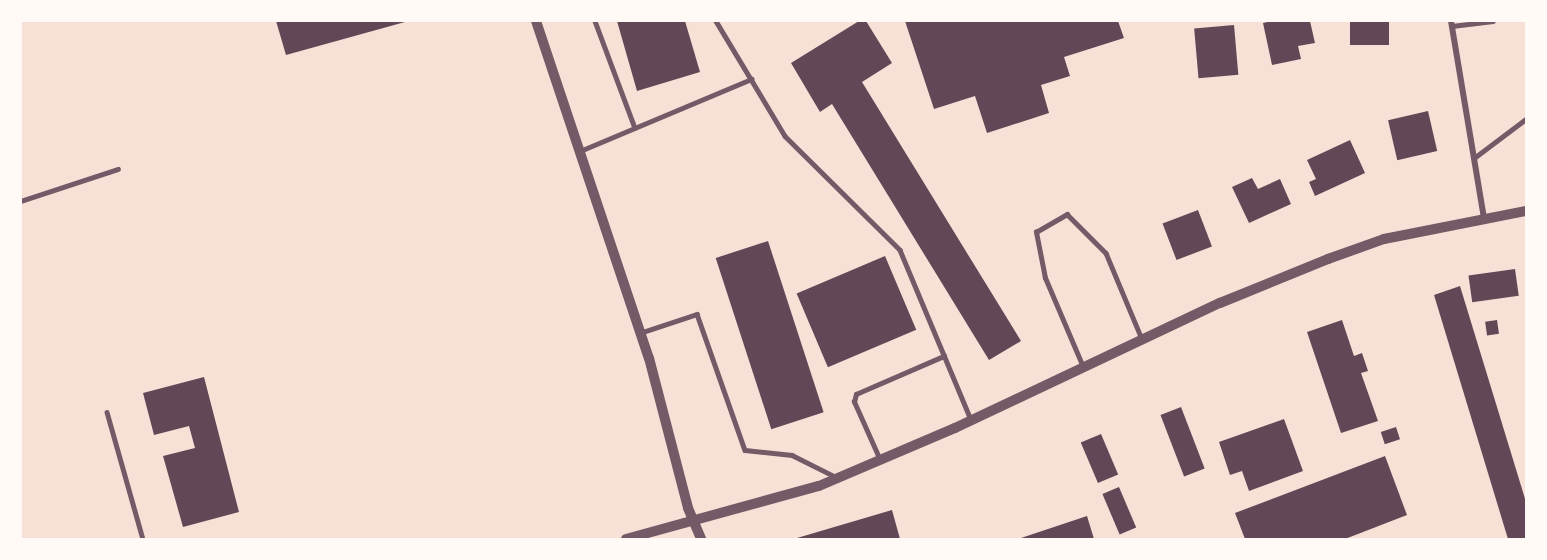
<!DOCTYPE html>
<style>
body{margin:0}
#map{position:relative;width:1547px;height:560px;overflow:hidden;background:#f7e1d7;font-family:"PT Sans",sans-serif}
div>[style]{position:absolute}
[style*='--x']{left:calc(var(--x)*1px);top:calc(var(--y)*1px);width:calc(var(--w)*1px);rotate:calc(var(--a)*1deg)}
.building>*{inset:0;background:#644757;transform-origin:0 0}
.service>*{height:4.5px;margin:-2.25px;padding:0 2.25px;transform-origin:2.25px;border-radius:2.25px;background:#755966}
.minor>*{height:6px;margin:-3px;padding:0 3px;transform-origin:3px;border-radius:3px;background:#755966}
.tertiary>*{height:10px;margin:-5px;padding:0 5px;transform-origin:5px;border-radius:5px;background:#755966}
span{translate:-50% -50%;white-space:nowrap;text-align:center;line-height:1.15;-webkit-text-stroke:4.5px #fffaf5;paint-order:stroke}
.frame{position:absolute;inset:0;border:22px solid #fffaf5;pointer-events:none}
</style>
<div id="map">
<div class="building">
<i style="clip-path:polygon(276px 21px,405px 21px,405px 22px,286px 55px)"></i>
<i style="clip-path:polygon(617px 21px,685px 21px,700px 72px,637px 91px)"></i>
<i style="clip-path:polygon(859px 21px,866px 21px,892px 63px,862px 82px,1021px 341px,989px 360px,832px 104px,820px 112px,791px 63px)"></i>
<i style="clip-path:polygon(905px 21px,1118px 21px,1124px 38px,1064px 57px,1070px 76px,1041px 85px,1049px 113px,987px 133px,975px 96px,934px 109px)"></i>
<i style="clip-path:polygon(1272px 21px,1310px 21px,1315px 43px,1298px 46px,1301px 59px,1272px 65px,1263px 23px)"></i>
<i style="left:1350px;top:21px;width:39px;height:24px"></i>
<i style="left:1234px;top:25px;width:50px;height:40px;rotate:85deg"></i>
<i style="left:1428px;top:111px;width:41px;height:41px;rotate:77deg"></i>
<i style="clip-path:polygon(1350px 140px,1365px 173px,1315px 196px,1309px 182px,1316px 179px,1307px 160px)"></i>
<i style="clip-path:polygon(1252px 178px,1258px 189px,1280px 179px,1291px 204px,1249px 223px,1232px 187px)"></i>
<i style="left:1198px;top:210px;width:39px;height:38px;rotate:69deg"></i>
<i style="left:768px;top:241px;width:180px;height:55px;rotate:72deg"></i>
<i style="left:885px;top:256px;width:80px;height:96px;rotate:67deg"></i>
<i style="left:1515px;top:269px;width:27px;height:47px;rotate:82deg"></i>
<i style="clip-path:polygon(1460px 286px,1526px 502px,1526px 539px,1508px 539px,1434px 295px)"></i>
<i style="clip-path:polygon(1342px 320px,1354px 356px,1362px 353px,1368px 371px,1361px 373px,1378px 421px,1341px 433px,1307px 332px)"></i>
<i style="left:1497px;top:320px;width:14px;height:12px;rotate:82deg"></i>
<i style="clip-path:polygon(204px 377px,239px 512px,183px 527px,163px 456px,195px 448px,189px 426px,154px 435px,143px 393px)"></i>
<i style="left:1181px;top:407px;width:66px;height:22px;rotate:69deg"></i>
<i style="clip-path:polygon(1284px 419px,1303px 471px,1249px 491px,1242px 471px,1230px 475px,1219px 442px)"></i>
<i style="left:1396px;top:427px;width:13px;height:16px;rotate:72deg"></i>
<i style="left:1101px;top:434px;width:44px;height:22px;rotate:67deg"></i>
<i style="clip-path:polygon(1385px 456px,1407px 515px,1345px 539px,1245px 539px,1235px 513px)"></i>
<i style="left:1119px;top:487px;width:44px;height:18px;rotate:67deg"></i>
<i style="clip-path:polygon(892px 510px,900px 539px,797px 539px,797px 538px)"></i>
<i style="clip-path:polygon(1087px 516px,1094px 539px,1018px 539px)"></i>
</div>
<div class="service">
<i style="--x:595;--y:21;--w:114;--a:69.5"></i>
<i style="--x:716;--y:21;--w:134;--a:59"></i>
<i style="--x:785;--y:136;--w:162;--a:44.7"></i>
<i style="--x:900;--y:250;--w:184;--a:67.3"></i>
<i style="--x:1452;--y:26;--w:41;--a:-7"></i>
<i style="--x:580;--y:151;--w:186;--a:-22.8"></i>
<i style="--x:1474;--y:158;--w:65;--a:-36.9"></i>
<i style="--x:21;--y:201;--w:102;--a:-18.3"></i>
<i style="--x:640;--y:333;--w:60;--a:-18.4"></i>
<i style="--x:697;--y:314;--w:144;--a:70.6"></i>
<i style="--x:745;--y:450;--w:47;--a:6.1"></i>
<i style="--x:792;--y:455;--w:49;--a:26.6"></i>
<i style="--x:1083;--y:367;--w:97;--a:-113.1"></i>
<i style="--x:1045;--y:278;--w:47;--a:-101.1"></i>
<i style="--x:1036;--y:232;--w:36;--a:-30"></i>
<i style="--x:1067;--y:214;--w:55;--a:45"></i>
<i style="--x:1106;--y:253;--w:93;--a:67.3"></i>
<i style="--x:107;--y:412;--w:132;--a:74.2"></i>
<i style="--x:880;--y:460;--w:64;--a:-114.1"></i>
<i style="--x:854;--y:402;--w:8;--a:-76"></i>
<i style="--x:856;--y:394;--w:96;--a:-23.4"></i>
</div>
<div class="minor">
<i style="--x:1451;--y:21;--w:200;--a:80.5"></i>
</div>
<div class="tertiary">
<i style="--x:536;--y:21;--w:355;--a:71.5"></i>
<i style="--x:649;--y:358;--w:155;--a:75.4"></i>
<i style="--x:688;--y:508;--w:34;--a:67"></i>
<i style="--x:626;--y:539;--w:200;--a:-15.4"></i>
<i style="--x:819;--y:486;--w:148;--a:-23.1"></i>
<i style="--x:955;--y:428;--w:293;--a:-25.3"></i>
<i style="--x:1220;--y:303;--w:117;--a:-22.2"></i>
<i style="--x:1328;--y:259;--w:59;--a:-19.7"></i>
<i style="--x:1384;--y:239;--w:145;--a:-11.2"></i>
</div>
<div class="frame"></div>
</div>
